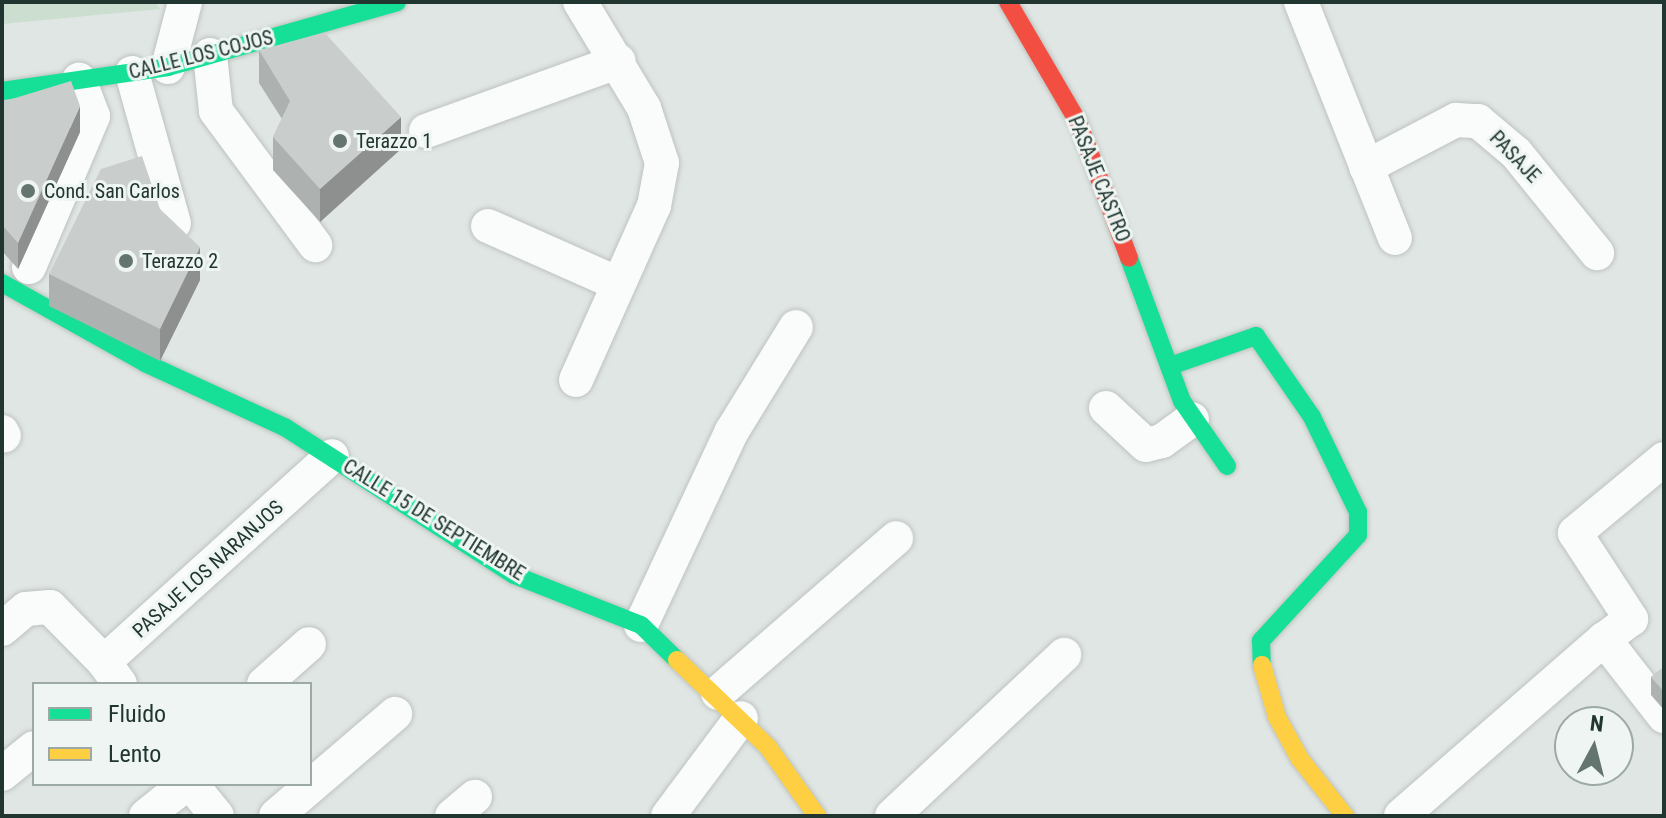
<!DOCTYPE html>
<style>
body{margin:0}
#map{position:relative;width:1666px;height:818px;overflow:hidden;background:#e0e6e3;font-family:"Roboto Condensed",sans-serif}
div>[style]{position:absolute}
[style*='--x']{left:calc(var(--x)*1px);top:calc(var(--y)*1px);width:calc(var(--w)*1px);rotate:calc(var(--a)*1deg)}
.green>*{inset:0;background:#cbded0}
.roads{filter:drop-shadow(0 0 2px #bdc3c0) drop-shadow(0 0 2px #bdc3c0)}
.street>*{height:34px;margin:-17px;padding:0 17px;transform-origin:17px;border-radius:17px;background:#fafbfb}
.fast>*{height:18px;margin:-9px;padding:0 9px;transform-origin:9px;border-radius:9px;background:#16e098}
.slow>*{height:18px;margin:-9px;padding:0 9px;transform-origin:9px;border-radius:9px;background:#ffcf43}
.jam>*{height:18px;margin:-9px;padding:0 9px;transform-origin:9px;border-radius:9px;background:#f24e42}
.wall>*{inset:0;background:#adb1af}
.shaded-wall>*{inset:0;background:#8d908f}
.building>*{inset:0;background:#c9cecc}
.dots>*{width:22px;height:22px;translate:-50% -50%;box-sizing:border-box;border:4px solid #eef5f2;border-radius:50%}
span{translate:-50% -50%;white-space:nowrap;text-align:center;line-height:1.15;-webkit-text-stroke:6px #eef5f2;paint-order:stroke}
.street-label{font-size:20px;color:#213630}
.poi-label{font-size:20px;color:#213630}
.left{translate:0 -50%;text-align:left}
.frame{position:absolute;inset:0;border:4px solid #213630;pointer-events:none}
.legend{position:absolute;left:32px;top:682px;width:280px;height:104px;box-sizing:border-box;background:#eef5f2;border:2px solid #9ca9a4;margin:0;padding:10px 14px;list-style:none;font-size:24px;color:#213630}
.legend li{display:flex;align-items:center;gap:16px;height:40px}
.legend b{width:40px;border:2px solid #9ca9a4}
.north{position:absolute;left:1554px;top:706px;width:80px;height:80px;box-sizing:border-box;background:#eef5f2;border:2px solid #9ca9a4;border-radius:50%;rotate:7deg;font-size:22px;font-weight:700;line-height:32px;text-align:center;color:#213630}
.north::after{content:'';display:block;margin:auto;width:28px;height:36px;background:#64746f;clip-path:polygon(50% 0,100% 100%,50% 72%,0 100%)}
</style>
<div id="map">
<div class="green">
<i style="clip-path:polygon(2px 2px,155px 2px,160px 9px,2px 24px)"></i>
</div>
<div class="roads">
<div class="street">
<i style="--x:1301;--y:2;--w:254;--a:68.3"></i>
<i style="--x:210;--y:55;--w:56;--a:83.9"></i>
<i style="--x:216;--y:111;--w:167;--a:53.5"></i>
<i style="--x:168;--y:67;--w:67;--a:-75.3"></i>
<i style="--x:132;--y:73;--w:156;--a:74.4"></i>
<i style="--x:426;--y:131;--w:205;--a:-19.9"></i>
<i style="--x:1366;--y:167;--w:102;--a:-27.6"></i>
<i style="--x:1456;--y:120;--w:22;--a:3"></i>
<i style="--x:1478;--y:121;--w:50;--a:40.1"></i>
<i style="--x:1516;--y:153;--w:129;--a:51"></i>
<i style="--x:488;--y:226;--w:143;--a:23.9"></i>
<i style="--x:29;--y:267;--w:164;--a:-67"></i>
<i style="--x:93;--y:116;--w:39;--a:-111"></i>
<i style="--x:576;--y:380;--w:191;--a:-65.9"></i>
<i style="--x:654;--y:206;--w:44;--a:-79.5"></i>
<i style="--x:662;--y:163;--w:58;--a:-108.1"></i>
<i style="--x:644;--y:108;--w:124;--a:-121.1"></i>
<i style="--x:1106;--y:408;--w:54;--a:42.8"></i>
<i style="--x:1146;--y:445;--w:16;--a:-14"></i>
<i style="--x:1162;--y:441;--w:37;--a:-36"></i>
<i style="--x:2;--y:432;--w:4;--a:63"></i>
<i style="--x:1664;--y:459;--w:116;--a:140.3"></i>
<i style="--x:1575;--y:533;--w:103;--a:56.9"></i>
<i style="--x:1631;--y:619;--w:34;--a:143"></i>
<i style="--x:1604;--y:639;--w:98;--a:52.1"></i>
<i style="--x:641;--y:625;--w:214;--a:-64.9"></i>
<i style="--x:732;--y:431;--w:122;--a:-58.4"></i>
<i style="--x:2;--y:629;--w:31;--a:-40"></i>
<i style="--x:26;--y:609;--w:24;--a:-5"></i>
<i style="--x:50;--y:607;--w:77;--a:45.5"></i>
<i style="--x:120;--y:684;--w:27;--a:-126"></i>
<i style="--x:104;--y:662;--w:307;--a:-42.1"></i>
<i style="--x:264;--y:684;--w:60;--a:-41.6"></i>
<i style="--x:718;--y:693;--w:236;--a:-41"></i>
<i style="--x:2;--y:774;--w:41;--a:-39.1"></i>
<i style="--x:191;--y:784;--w:41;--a:50.9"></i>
<i style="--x:146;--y:816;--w:51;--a:-38.7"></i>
<i style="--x:276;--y:816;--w:157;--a:-40.6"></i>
<i style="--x:452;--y:816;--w:30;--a:-40"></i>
<i style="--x:668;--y:816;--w:122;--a:-53.3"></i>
<i style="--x:892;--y:816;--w:236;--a:-43.1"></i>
<i style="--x:1401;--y:816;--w:269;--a:-41.1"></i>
</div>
<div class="fast">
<i style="--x:2;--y:91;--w:168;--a:-8.2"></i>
<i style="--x:168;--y:67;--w:238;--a:-15.8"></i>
<i style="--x:1129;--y:258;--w:153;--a:69.7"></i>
<i style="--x:1182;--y:401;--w:79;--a:55.3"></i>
<i style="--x:2;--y:283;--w:164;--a:29.2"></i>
<i style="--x:145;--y:363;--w:155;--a:24.7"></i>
<i style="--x:286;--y:428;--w:271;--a:32.8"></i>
<i style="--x:514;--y:575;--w:136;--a:21.5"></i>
<i style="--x:641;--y:625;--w:50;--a:44.2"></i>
<i style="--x:1173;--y:365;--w:88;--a:-19.3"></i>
<i style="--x:1256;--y:336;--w:98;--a:55.3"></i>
<i style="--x:1312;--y:417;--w:106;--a:64.2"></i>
<i style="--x:1358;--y:512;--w:23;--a:90"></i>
<i style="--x:1358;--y:535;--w:144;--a:132.5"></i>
<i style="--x:1261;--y:641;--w:24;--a:88"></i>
</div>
<div class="slow">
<i style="--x:677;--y:660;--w:126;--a:43.7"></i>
<i style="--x:768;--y:747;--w:85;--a:54.6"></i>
<i style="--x:1262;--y:665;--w:54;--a:73.9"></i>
<i style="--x:1277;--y:717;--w:48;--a:61.3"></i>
<i style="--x:1300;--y:759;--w:73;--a:51.7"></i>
</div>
<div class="jam">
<i style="--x:1008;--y:2;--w:139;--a:59.7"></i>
<i style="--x:1078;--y:122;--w:145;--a:69.4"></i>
</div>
</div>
<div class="wall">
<i style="clip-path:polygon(259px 50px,401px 149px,320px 222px,273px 170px,273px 137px,282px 119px,259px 83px)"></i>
<i style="clip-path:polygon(2px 102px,80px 132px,18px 269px,2px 251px)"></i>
<i style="clip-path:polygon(160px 209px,200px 280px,160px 361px,49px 306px,49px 274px)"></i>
<i style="clip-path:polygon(1664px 667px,1664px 710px,1651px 695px,1651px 677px)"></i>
</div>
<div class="shaded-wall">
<i style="clip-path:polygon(80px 106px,80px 132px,18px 269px,18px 243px)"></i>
<i style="clip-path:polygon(401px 117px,401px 149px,320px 222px,320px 189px)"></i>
<i style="clip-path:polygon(200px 247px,200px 280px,160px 361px,160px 329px)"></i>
</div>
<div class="building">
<i style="clip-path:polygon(325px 33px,401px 117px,320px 189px,273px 137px,290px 101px,259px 50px)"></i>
<i style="clip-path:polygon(71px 81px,80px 106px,18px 243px,2px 225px,2px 102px)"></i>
<i style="clip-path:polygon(142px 156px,160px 209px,200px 247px,160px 329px,49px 274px,101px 169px)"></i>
<i style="clip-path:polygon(1664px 667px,1664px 692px,1651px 677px)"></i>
</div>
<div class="dots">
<i style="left:340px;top:141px;background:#64746f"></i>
<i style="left:28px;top:191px;background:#64746f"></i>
<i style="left:126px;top:261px;background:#64746f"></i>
</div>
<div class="street-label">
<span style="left:201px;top:55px;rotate:-14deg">CALLE LOS COJOS</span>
<span style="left:1515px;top:157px;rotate:46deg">PASAJE</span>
<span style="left:1099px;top:179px;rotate:68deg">PASAJE CASTRO</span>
<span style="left:434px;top:520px;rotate:32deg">CALLE 15 DE SEPTIEMBRE</span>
<span style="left:208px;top:569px;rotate:-42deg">PASAJE LOS NARANJOS</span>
</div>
<div class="poi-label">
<span class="left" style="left:356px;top:141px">Terazzo 1</span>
<span class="left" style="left:44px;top:191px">Cond. San Carlos</span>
<span class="left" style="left:142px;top:261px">Terazzo 2</span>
</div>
<div class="frame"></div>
<ul class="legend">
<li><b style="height:10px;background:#16e098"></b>Fluido</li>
<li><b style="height:10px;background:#ffcf43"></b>Lento</li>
</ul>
<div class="north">N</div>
</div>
